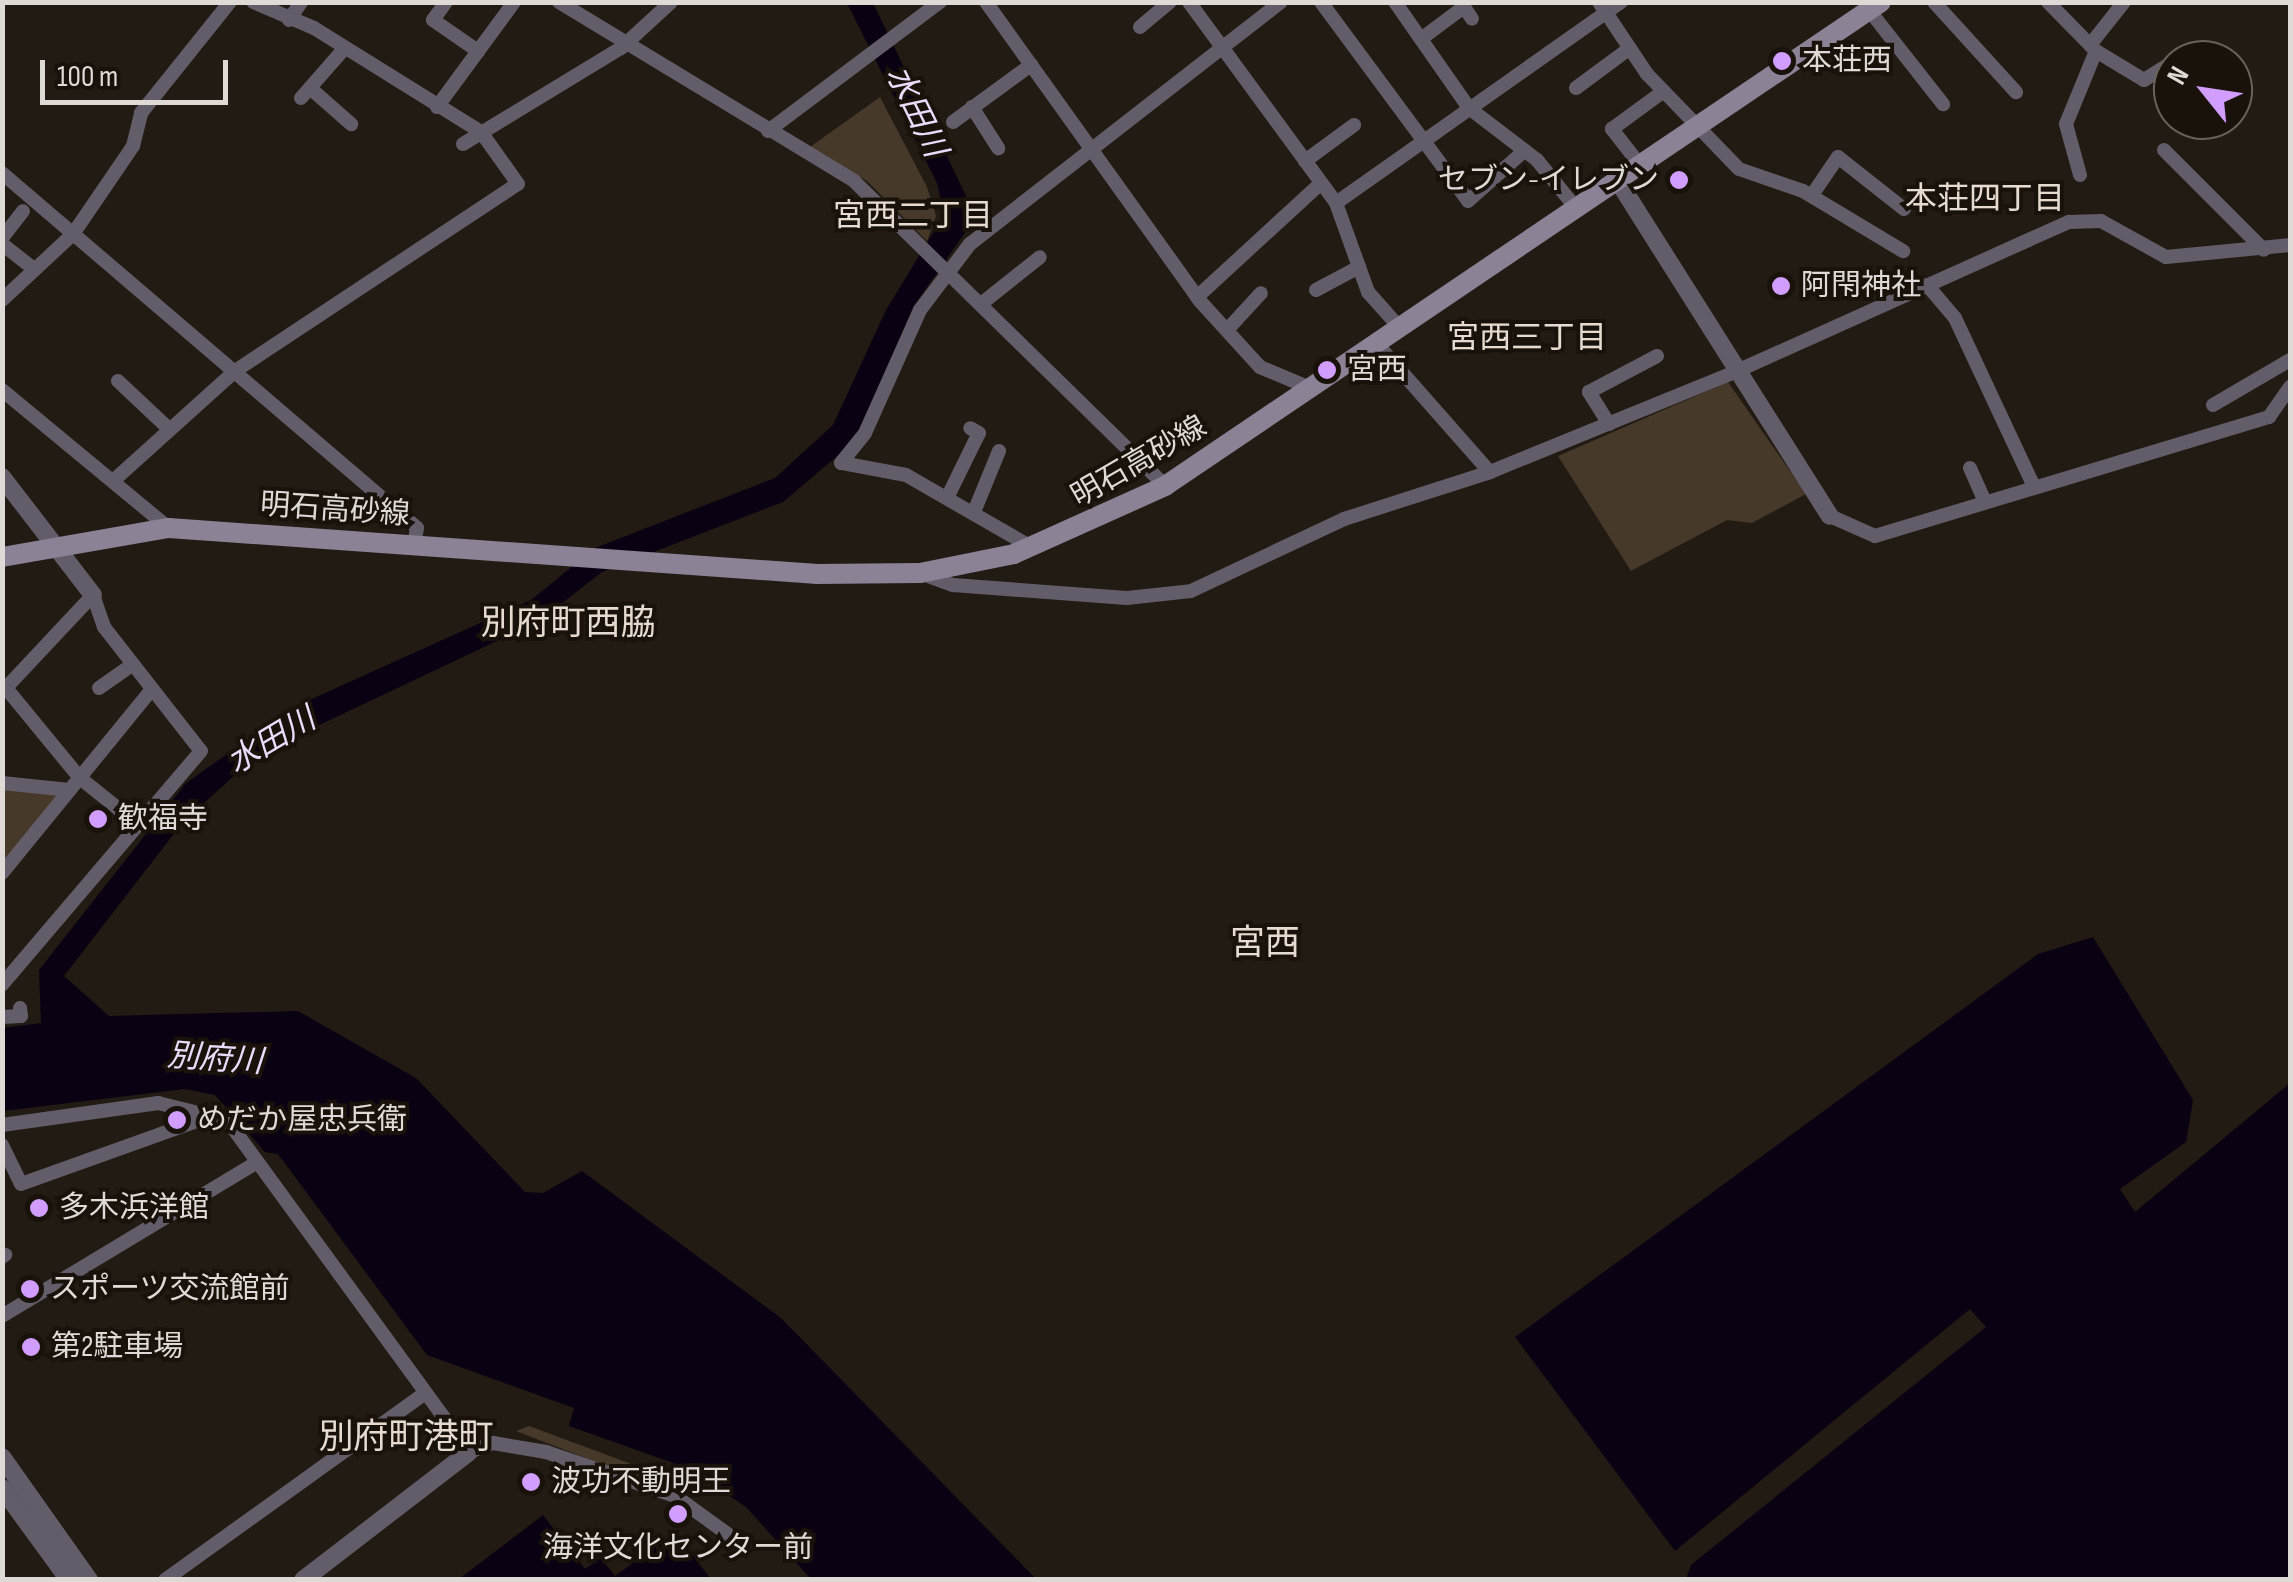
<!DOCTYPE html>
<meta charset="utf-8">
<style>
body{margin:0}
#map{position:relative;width:2293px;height:1582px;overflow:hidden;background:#211b13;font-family:"Sofia Sans Condensed","Noto Sans JP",sans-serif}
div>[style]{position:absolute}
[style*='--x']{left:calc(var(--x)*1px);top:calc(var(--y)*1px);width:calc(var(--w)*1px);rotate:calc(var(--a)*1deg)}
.green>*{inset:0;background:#463929}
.water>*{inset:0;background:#0a0112}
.minor>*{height:14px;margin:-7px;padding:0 7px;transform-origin:7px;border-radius:7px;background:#635d69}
.tertiary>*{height:18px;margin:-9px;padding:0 9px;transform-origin:9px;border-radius:9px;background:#635d69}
.secondary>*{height:20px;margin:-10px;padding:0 10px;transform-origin:10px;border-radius:10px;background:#8c8296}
.dots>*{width:28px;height:28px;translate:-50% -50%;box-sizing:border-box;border:5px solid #18120a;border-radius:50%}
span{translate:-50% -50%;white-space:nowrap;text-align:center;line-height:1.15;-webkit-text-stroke:8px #18120a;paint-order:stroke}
.poi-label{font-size:30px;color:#dfdad5}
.left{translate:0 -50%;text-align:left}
.right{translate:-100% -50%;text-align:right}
.street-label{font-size:30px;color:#dfdad5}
.water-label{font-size:32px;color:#ebdbfa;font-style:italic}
.neighbourhood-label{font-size:32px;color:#e5dbd0}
.quarter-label{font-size:35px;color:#e5dbd0}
.frame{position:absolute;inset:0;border:5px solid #dfdad5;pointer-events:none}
.north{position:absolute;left:2153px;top:40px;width:100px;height:100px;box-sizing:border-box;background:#18120a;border:2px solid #68625b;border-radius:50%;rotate:300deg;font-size:28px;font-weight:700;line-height:40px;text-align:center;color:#dfdad5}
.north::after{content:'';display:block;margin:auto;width:35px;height:45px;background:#d19dfe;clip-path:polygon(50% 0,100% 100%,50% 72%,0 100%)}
.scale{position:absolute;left:40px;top:60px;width:188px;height:45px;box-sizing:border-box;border:5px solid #dfdad5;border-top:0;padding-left:12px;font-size:30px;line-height:35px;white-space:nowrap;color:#dfdad5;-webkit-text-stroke:8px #18120a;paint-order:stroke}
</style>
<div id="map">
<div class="green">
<i style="clip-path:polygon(880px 97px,927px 187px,936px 216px,927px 241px,867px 181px,810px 147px)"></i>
<i style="clip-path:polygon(1728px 382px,1806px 494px,1752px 523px,1727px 520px,1631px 571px,1558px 456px)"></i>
<i style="clip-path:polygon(3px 786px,60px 793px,3px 864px)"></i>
<i style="clip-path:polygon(529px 1426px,661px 1475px,658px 1486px,516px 1431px)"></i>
</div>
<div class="water">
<i style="clip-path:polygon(847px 3px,873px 3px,968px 200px,966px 231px,913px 307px,855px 441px,783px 502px,602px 572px,539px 621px,258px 754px,183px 822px,64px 976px,109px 1016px,298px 1011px,416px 1078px,525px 1192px,543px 1193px,582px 1171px,781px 1318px,1036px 1579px,811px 1579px,746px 1507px,690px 1469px,569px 1426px,574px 1408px,427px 1355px,278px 1154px,265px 1152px,215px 1095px,185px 1089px,3px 1111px,2px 1028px,41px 1023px,39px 970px,186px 783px,294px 707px,531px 600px,595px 548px,775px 478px,833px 425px,886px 310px,944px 215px,937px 183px)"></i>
<i style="clip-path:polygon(2093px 937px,2193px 1100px,2186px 1142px,2120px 1189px,2135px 1212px,2290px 1083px,2290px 1579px,1686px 1579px,1691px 1565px,1986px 1327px,1970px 1309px,1675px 1551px,1515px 1337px,2038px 954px)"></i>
<i style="clip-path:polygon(543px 1515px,585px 1569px,601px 1558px,615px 1576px,675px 1533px,711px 1579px,459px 1579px)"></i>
</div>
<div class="minor">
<i style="--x:446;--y:2;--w:22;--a:126"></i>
<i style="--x:433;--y:20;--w:55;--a:34.6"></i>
<i style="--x:559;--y:2;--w:345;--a:31.2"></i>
<i style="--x:854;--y:181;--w:436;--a:44.4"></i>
<i style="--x:986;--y:2;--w:366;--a:54.4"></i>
<i style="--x:1199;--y:300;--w:91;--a:47.7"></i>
<i style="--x:1260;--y:367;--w:54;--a:22.8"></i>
<i style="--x:1189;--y:2;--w:249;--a:53.8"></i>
<i style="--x:1336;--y:203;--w:95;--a:70.2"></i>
<i style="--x:1368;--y:292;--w:48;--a:48.4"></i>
<i style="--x:1321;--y:2;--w:247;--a:53.5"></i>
<i style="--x:1468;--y:201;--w:76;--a:-41.8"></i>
<i style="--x:1395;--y:2;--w:129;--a:55.1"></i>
<i style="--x:1469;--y:108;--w:86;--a:37.4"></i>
<i style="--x:1537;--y:160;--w:62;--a:50.9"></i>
<i style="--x:1599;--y:2;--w:87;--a:56.3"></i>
<i style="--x:1647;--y:74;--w:132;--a:45.9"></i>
<i style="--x:1739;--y:169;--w:68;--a:19"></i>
<i style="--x:1803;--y:191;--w:117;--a:31"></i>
<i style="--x:1934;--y:2;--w:122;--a:47.7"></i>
<i style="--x:2048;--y:2;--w:69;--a:45.6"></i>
<i style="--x:2096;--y:51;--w:56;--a:31.1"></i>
<i style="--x:2144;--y:80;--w:34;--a:-32"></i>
<i style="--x:1869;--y:10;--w:120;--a:51.8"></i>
<i style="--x:289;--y:20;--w:22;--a:-56"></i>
<i style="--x:1140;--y:27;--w:39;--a:-40"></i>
<i style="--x:1421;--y:39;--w:54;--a:-36.7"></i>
<i style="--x:1464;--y:7;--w:14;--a:56"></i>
<i style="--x:2090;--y:45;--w:55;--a:-51.7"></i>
<i style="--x:310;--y:88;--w:55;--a:41.3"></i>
<i style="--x:1576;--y:88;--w:67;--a:-36.5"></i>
<i style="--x:301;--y:98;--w:64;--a:-48.8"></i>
<i style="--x:437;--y:107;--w:130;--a:-53.7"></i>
<i style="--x:972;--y:107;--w:49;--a:57.6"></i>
<i style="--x:953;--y:122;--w:97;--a:-36.2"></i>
<i style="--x:768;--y:131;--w:215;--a:-36.9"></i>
<i style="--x:463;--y:144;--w:185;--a:-31.3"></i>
<i style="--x:621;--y:48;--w:68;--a:-42.6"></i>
<i style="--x:2164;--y:150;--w:141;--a:45"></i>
<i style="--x:1305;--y:161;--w:61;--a:-36.3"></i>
<i style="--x:1640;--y:165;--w:46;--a:-127.9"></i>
<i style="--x:1612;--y:129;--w:64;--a:-36.2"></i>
<i style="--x:2;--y:173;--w:546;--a:40.54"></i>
<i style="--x:417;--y:528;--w:17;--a:100"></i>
<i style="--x:2080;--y:175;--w:53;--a:-105.4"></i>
<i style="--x:2066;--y:124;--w:79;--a:-67.7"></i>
<i style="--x:1812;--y:195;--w:46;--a:-55.6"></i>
<i style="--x:1838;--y:157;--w:84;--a:38.2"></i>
<i style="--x:1336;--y:203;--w:349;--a:-35.2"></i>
<i style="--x:2;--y:238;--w:34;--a:-52"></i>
<i style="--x:2;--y:244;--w:36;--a:38"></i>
<i style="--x:1927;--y:285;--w:43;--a:49.7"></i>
<i style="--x:1955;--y:318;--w:187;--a:64.9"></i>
<i style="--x:1316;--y:290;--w:49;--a:-28.1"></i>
<i style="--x:1197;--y:297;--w:168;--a:-42.6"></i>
<i style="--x:2;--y:300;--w:97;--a:-42.9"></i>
<i style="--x:73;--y:234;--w:107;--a:-55.7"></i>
<i style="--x:133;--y:146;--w:34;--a:-76"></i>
<i style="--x:141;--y:113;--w:142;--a:-51.3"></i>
<i style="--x:981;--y:304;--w:75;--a:-38.5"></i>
<i style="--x:1227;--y:330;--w:50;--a:-47.4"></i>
<i style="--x:1377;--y:344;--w:171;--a:48.6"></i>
<i style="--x:118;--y:381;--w:67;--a:43.2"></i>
<i style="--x:2;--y:390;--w:217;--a:39.6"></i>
<i style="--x:2213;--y:405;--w:89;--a:-30.3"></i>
<i style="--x:1609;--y:424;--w:38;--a:-122"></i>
<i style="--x:1589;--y:392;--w:77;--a:-27.9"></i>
<i style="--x:1970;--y:468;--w:37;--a:66"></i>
<i style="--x:113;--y:481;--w:164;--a:-42"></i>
<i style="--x:235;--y:371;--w:339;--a:-33.5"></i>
<i style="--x:518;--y:184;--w:64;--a:-125.4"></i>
<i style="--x:481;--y:132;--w:197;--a:-148.1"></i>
<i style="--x:314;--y:28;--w:66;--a:-156.9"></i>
<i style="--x:948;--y:496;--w:70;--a:-63.8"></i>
<i style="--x:979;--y:433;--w:10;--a:-151"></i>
<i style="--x:974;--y:512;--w:66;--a:-67.7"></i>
<i style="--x:1830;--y:516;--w:49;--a:24"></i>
<i style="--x:1875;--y:536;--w:412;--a:-16.8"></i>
<i style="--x:2269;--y:417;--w:37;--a:-55"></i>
<i style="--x:1033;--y:548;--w:146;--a:-150.1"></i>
<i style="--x:906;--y:475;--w:66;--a:-169.5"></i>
<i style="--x:841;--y:463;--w:38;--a:-51"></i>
<i style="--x:865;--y:433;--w:135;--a:-65.9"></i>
<i style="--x:920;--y:310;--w:83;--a:-52.9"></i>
<i style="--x:970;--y:244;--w:394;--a:-37.9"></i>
<i style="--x:925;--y:575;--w:30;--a:20"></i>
<i style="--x:953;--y:585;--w:174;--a:4.3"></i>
<i style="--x:1127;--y:598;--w:64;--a:-6.2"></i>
<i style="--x:1191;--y:591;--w:169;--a:-25.2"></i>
<i style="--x:1344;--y:519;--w:153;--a:-17.8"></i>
<i style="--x:1490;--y:472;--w:267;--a:-22.2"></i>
<i style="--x:1737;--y:371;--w:364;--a:-24.2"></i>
<i style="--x:2069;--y:222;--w:32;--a:-2"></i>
<i style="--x:2101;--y:221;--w:74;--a:29"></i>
<i style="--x:2166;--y:257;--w:125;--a:-5.5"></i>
<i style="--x:6;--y:688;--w:117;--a:50.6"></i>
<i style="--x:80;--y:778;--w:70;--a:38.7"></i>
<i style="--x:99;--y:688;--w:40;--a:-34.9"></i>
<i style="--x:2;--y:692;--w:133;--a:-46.8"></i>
<i style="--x:93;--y:595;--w:34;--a:71"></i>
<i style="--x:104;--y:627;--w:157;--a:52"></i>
<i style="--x:201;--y:751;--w:307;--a:130.4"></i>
<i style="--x:2;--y:783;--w:68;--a:5.9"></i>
<i style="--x:2;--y:873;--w:236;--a:-50.8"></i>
<i style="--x:2;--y:1017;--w:19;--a:-3"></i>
<i style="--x:21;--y:1016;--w:8;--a:-97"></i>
<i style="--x:2;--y:1125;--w:158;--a:-8"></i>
<i style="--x:158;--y:1103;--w:71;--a:13.8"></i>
<i style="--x:227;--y:1120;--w:411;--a:53.9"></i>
<i style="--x:469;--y:1452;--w:26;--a:-21"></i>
<i style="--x:493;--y:1443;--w:54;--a:9.6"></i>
<i style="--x:546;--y:1452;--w:136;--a:18.8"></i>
<i style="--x:675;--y:1496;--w:72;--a:35.9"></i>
<i style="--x:2;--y:1145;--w:43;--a:64"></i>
<i style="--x:21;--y:1184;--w:207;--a:-19.7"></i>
<i style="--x:2;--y:1257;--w:4;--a:-34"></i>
<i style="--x:2;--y:1316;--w:294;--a:-31.1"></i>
<i style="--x:165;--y:1580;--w:320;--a:-35.7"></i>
</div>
<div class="tertiary">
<i style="--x:1618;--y:181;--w:396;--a:57.7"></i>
<i style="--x:2;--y:477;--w:149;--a:52.4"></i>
<i style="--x:2;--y:1457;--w:151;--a:54.7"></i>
<i style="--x:2;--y:1488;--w:114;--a:53.9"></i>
<i style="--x:303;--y:1580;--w:210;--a:-37.6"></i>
</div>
<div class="secondary">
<i style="--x:2;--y:557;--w:169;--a:-9.9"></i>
<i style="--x:169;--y:528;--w:650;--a:4.06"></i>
<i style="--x:817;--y:574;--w:103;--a:-0.6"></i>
<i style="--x:920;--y:573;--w:96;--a:-11.4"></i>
<i style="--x:1014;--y:554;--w:166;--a:-24.2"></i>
<i style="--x:1165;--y:486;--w:864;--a:-34.06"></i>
</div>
<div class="dots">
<i style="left:1782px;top:61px;background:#d19dfe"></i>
<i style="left:1679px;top:180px;background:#d19dfe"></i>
<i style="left:1781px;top:286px;background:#d19dfe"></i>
<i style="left:1327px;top:370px;background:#d19dfe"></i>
<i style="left:98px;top:819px;background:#d19dfe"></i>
<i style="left:177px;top:1120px;background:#d19dfe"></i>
<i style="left:39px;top:1208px;background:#d19dfe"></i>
<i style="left:30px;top:1289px;background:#d19dfe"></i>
<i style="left:31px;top:1347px;background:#d19dfe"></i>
<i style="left:531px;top:1482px;background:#d19dfe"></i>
<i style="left:678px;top:1514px;background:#d19dfe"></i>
</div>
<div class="poi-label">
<span class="left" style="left:1802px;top:61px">本荘西</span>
<span class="right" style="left:1659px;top:180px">セブン-イレブン</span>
<span class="left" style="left:1801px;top:286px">阿閇神社</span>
<span class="left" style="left:1347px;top:370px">宮西</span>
<span class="left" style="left:118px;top:819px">歓福寺</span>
<span class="left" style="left:197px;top:1120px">めだか屋忠兵衛</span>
<span class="left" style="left:59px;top:1208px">多木浜洋館</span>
<span class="left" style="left:50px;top:1289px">スポーツ交流館前</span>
<span class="left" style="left:51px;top:1347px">第2駐車場</span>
<span class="left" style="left:551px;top:1482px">波功不動明王</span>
<span style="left:678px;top:1548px">海洋文化センター前</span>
</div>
<div class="street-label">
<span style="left:1139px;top:462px;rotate:-30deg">明石高砂線</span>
<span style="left:335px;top:510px;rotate:4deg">明石高砂線</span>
</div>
<div class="water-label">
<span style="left:915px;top:112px;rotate:64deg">水田川</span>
<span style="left:272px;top:742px;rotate:-31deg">水田川</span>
<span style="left:215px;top:1060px;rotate:4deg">別府川</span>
</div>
<div class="neighbourhood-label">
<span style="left:1985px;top:200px">本荘四丁目</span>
<span style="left:913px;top:217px">宮西二丁目</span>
<span style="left:1527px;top:339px">宮西三丁目</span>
</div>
<div class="quarter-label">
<span style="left:568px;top:624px">別府町西脇</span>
<span style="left:1265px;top:944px">宮西</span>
<span style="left:406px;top:1438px">別府町港町</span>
</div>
<div class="frame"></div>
<div class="north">N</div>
<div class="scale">100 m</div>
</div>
